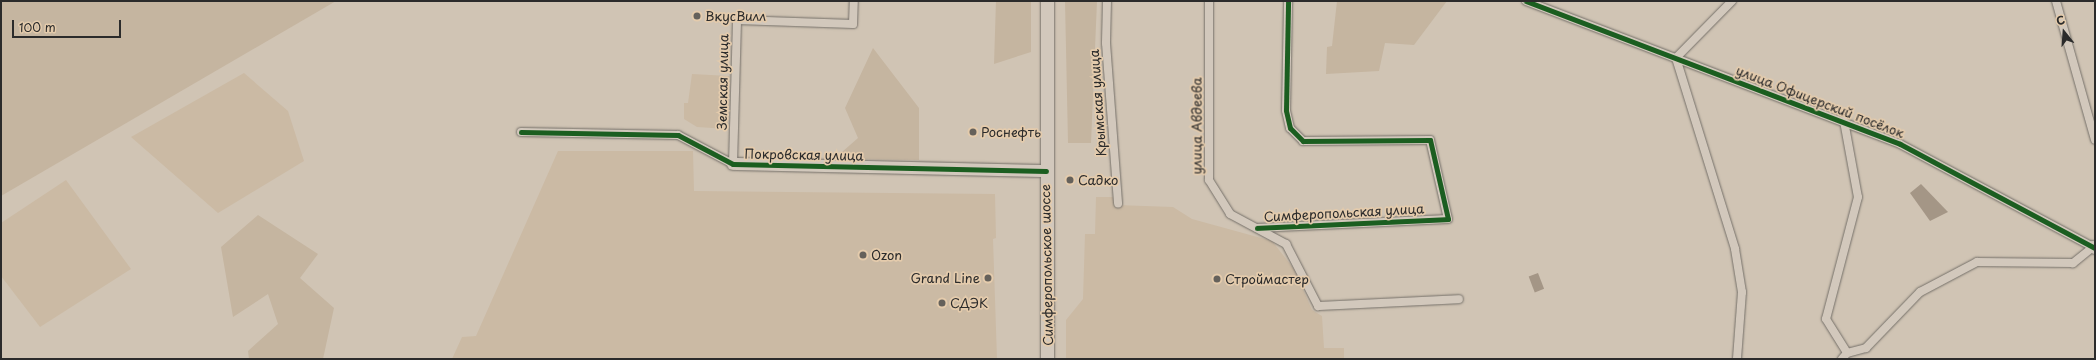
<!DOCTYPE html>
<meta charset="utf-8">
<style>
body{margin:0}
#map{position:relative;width:2096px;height:360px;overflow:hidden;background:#d0c4b4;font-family:"Playpen Sans",sans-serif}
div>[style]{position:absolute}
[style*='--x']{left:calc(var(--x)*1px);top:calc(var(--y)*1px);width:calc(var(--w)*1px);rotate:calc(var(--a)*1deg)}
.built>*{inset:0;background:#cbbaa4}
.green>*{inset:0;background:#c5b5a0}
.water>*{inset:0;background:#a49686;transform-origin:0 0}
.roads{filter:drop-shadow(0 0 1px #757069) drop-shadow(0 0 1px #757069)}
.street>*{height:8px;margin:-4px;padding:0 4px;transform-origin:4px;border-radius:4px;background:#d2c8bc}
.secondary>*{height:12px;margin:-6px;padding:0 6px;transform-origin:6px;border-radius:6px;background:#d2c8bc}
.primary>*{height:13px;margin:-6.5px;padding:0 6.5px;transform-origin:6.5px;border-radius:6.5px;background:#d2c8bc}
.cycleway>*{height:5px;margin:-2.5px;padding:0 2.5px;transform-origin:2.5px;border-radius:2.5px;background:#1b5e20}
.dots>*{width:11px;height:11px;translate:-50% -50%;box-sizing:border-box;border:2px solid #e4cbac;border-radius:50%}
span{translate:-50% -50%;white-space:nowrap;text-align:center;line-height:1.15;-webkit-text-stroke:3.5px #e4cbac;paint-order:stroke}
.poi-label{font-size:13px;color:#2b2b2b}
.left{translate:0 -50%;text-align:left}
.right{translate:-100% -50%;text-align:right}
.street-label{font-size:13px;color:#2b2b2b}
.frame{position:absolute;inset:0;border:2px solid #2b2b2b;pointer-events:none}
.north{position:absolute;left:2044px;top:12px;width:40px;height:40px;-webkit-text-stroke:3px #e4cbac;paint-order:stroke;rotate:343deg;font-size:11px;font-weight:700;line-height:16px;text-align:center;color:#2b2b2b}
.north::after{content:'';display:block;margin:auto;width:14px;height:18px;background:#2b2b2b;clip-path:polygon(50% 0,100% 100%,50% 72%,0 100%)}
.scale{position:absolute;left:12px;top:20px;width:109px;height:18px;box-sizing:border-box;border:2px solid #2b2b2b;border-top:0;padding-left:5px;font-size:12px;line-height:14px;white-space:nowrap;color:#2b2b2b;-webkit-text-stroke:3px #e4cbac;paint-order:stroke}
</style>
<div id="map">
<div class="built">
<i style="clip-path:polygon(244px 73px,288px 111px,304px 161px,218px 213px,131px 137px)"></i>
<i style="clip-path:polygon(692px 74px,729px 76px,728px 129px,697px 127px,684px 119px,684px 103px,688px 103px)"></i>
<i style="clip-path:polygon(558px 151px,693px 151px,694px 191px,995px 194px,996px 238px,993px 239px,997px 359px,452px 359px,462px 337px,476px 336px)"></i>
<i style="clip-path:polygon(66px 180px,131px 269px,40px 327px,1px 276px,1px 223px)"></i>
<i style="clip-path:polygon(1096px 197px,1113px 197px,1116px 205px,1173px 207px,1192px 219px,1272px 241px,1294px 269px,1312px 310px,1322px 316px,1324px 348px,1344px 348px,1344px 359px,1066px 359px,1066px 320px,1083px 299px,1085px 234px,1095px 234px)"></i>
</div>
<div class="green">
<i style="clip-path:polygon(1px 1px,336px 1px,1px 196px)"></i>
<i style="clip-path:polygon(996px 1px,1031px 1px,1031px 52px,994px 64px)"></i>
<i style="clip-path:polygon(1065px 1px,1097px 1px,1091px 143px,1068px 143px)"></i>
<i style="clip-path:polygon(1337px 1px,1447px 1px,1414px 45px,1385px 43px,1379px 71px,1326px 74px,1327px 47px,1332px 46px)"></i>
<i style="clip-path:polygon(873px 48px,919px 108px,919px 160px,834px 159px,858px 138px,845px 108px)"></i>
<i style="clip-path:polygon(258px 215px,318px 254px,300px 278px,334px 308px,323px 359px,249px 359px,248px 351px,278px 324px,268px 294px,233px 317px,221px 247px)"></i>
</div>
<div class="water">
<i style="clip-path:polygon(1921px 184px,1948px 212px,1930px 221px,1910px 193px)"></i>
<i style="left:1538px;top:273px;width:17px;height:10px;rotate:69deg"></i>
</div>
<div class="roads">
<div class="street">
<i style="--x:1107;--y:1;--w:42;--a:91.4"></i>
<i style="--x:1106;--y:43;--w:161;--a:85.7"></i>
<i style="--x:1209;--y:1;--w:179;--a:90"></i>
<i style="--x:1209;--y:180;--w:40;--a:58"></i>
<i style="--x:1230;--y:214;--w:64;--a:28.2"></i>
<i style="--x:1286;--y:244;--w:70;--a:62.7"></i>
<i style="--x:1318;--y:306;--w:141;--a:-2.8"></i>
<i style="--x:1526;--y:1;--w:400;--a:20.9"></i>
<i style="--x:1900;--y:144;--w:219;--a:28.1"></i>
<i style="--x:2093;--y:247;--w:26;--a:141"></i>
<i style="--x:2073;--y:263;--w:96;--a:-179.4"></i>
<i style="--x:1977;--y:262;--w:64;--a:152.2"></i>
<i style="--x:1920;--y:292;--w:78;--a:134"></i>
<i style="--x:1866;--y:348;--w:20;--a:165"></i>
<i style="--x:1847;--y:353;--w:8;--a:130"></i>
<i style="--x:1732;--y:1;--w:80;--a:134.5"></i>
<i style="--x:1676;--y:58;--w:200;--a:72.8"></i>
<i style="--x:1735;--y:249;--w:44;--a:80.8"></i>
<i style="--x:1742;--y:292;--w:67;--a:94.3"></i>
<i style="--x:2056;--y:1;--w:144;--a:74.3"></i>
<i style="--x:1844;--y:121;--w:77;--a:79.6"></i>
<i style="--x:1858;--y:197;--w:126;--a:104.7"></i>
<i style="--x:1826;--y:319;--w:40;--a:58"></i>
<i style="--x:521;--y:132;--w:157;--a:1.1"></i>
<i style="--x:678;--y:135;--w:62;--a:27.8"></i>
<i style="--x:733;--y:164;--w:144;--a:-88.4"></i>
<i style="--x:737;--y:20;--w:116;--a:2"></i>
<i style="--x:853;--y:24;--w:23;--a:-88"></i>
<i style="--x:1257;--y:228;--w:191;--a:-2.7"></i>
<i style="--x:1448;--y:219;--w:81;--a:-102.8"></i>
<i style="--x:1430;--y:140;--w:127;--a:179.5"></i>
<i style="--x:1303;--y:141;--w:18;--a:-135"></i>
<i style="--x:1290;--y:128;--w:18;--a:-103"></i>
<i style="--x:1286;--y:110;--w:109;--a:-88.9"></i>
</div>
<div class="secondary">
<i style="--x:733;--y:164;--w:313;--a:1.3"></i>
<i style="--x:2093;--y:247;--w:2;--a:27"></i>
</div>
<div class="primary">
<i style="--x:1047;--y:1;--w:358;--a:90"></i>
</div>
</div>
<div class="cycleway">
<i style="--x:1526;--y:1;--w:400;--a:20.9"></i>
<i style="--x:1900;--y:144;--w:221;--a:28.1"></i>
<i style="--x:521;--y:132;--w:157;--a:1.1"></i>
<i style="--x:678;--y:135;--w:62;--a:27.8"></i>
<i style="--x:733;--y:164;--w:313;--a:1.3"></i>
<i style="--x:1257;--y:228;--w:191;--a:-2.7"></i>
<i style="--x:1448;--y:219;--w:81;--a:-102.8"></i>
<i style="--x:1430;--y:140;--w:127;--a:179.5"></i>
<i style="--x:1303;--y:141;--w:18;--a:-135"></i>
<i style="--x:1290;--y:128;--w:18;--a:-103"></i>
<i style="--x:1286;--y:110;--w:109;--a:-88.9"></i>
</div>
<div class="dots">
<i style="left:697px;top:16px;background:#65615b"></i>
<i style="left:973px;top:132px;background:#65615b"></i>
<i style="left:1070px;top:180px;background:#65615b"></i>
<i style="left:863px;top:255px;background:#65615b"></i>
<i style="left:988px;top:278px;background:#65615b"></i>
<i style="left:1217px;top:279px;background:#65615b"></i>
<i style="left:942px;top:303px;background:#65615b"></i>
</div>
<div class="poi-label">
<span class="left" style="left:705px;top:16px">ВкусВилл</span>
<span class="left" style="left:981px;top:132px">Роснефть</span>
<span class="left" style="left:1078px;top:180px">Садко</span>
<span class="left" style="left:871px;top:255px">Ozon</span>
<span class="right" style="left:980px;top:278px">Grand Line</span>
<span class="left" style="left:1225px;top:279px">Строймастер</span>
<span class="left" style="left:950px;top:303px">СДЭК</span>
</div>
<div class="street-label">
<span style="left:723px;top:82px;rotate:-89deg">Земская улица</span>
<span style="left:1820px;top:102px;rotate:21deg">улица Офицерский посёлок</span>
<span style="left:1098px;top:103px;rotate:-94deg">Крымская улица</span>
<span style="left:1197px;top:126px;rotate:-90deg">улица Авдеева</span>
<span style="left:804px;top:155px;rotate:1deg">Покровская улица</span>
<span style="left:1344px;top:213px;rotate:-3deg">Симферопольская улица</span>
<span style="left:1047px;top:265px;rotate:-91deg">Симферопольское шоссе</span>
</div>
<div class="frame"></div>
<div class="north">С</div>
<div class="scale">100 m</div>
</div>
